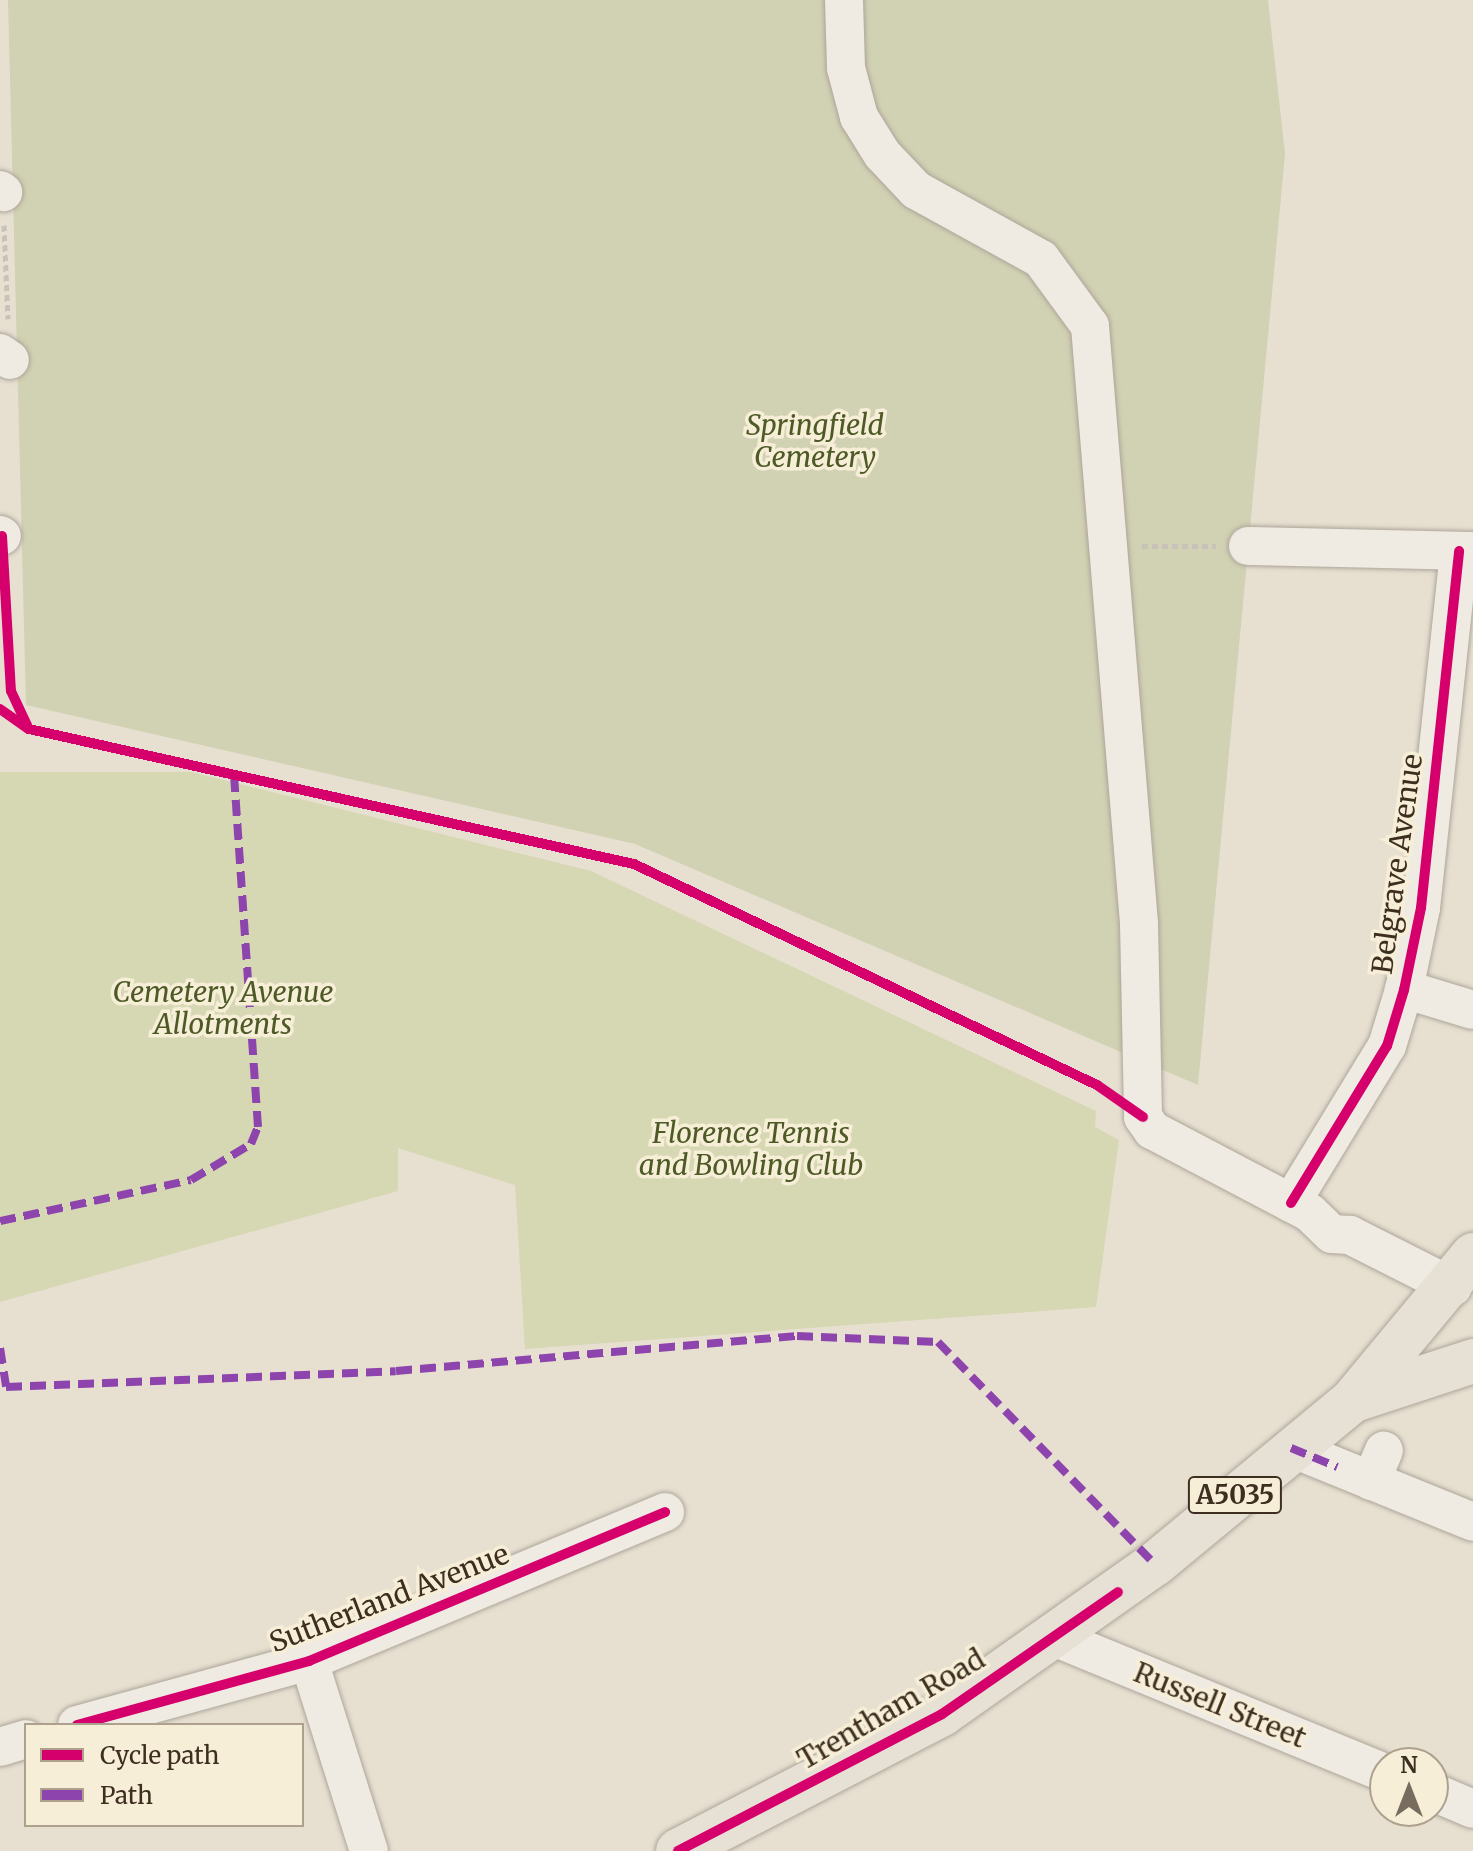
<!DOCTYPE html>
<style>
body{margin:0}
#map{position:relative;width:1473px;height:1851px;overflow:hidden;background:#e7e0d1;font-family:Merriweather,serif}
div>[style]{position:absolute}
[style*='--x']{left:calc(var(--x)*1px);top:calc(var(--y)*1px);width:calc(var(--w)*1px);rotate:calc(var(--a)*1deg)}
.green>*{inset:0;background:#d6d7b3}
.cemetery>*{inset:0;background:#d1d1b3}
.path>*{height:5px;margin-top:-2.5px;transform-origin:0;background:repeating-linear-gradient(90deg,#c8c2b9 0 6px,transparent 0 10px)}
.roads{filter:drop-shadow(0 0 2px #ada599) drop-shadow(0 0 2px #ada599)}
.minor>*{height:38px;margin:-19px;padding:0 19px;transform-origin:19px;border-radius:19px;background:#efebe3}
.major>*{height:44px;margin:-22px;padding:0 22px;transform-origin:22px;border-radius:22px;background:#e6e1d4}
.quiet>*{height:8px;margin-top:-4px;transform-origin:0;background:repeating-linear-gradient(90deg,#8e44ad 0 16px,transparent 0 24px)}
.cycleway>*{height:10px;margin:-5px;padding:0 5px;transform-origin:5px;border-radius:5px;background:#d6006c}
span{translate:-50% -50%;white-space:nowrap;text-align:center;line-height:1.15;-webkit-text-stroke:7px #f7eed8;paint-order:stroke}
.shield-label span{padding:2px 6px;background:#f7eed8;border:2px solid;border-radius:6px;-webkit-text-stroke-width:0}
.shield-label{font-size:26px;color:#3d2e20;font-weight:700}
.park-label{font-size:28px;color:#4d5a26;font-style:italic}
.street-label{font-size:28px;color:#3d2e20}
.legend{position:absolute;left:24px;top:1723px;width:280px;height:104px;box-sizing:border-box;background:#f7eed8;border:2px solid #ada18e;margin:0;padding:10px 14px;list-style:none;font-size:24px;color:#3d2e20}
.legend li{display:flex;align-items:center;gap:16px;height:40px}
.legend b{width:40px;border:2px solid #ada18e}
.north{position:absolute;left:1369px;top:1747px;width:80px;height:80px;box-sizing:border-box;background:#f7eed8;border:2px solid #ada18e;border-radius:50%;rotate:0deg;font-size:22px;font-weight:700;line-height:32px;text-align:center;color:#3d2e20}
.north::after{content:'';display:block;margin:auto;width:28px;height:36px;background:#786c5e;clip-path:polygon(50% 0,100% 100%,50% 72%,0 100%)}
</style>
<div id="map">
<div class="green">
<i style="clip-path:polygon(0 772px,191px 772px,591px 871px,1096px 1111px,1095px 1127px,1119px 1140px,1096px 1307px,525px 1349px,515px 1185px,398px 1148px,398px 1191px,0 1302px)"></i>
</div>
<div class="cemetery">
<i style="clip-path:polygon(8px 0,1268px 0,1285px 154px,1198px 1085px,635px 844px,26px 705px)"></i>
</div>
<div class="path">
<i style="--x:4;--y:225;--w:94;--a:87.6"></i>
<i style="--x:1142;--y:546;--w:74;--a:0"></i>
</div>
<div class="roads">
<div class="minor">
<i style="--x:844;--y:0;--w:68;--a:88.3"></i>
<i style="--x:846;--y:68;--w:51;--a:75.1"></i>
<i style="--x:859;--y:117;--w:44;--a:58.1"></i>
<i style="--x:882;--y:154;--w:50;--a:46.6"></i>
<i style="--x:916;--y:190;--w:143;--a:28.9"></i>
<i style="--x:1041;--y:259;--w:83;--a:53.8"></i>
<i style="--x:1090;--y:326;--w:599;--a:85.31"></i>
<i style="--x:1139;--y:923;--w:194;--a:88.8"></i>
<i style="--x:1143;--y:1117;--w:16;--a:55"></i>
<i style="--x:1152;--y:1130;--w:178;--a:27.7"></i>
<i style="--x:1310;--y:1213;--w:30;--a:44"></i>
<i style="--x:1332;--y:1234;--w:18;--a:3"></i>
<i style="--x:1350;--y:1235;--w:115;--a:26.8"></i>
<i style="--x:0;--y:190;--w:4;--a:34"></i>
<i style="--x:0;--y:353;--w:12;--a:35"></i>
<i style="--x:0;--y:535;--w:2;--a:27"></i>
<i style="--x:1248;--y:546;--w:225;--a:1.3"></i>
<i style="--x:1404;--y:989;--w:72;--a:16.9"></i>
<i style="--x:1291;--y:1203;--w:184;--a:-58.6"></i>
<i style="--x:1387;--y:1046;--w:59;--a:-73.1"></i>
<i style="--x:1404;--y:990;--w:84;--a:-78.3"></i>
<i style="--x:1421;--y:908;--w:359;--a:-83.9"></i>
<i style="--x:1291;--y:1448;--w:196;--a:22.1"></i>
<i style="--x:1371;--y:1481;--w:33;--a:-67"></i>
<i style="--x:1056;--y:1638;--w:356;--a:22.3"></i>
<i style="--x:309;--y:1661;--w:199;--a:72.5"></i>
<i style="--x:77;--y:1725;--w:241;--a:-15.4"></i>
<i style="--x:309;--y:1661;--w:386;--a:-22.7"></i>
<i style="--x:0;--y:1747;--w:27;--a:-17"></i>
<i style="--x:1433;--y:1792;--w:43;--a:23"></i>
</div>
<div class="major">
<i style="--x:1357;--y:1399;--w:122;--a:-18.1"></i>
<i style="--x:678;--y:1851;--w:297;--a:-27.4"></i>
<i style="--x:942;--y:1714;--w:261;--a:-35.2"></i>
<i style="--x:1155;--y:1564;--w:256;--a:-39.6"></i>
<i style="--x:1352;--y:1401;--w:190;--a:-50.3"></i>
</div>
</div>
<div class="quiet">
<i style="--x:0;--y:1221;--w:195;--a:-12.1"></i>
<i style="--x:191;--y:1180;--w:70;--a:-31"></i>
<i style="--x:251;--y:1144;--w:18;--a:-68"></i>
<i style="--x:258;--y:1127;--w:353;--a:-93.9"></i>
<i style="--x:0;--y:1348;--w:39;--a:81"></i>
<i style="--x:6;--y:1387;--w:390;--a:-2.3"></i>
<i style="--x:396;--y:1371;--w:403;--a:-5"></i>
<i style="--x:797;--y:1336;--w:141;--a:2.4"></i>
<i style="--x:938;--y:1342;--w:310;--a:45.7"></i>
<i style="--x:1291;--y:1448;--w:50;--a:22.4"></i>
</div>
<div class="cycleway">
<i style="--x:2;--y:536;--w:155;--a:86.7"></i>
<i style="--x:11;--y:691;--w:38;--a:65"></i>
<i style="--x:0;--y:709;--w:35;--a:35"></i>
<i style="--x:29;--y:729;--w:620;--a:12.58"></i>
<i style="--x:634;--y:864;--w:513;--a:25.52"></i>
<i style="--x:1097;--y:1085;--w:56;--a:34.8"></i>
<i style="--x:1291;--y:1203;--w:184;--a:-58.6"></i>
<i style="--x:1387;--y:1046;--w:59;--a:-73.1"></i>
<i style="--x:1404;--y:990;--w:84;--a:-78.3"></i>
<i style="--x:1421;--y:908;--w:359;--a:-83.9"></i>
<i style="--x:77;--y:1725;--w:241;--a:-15.4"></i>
<i style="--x:309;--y:1661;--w:386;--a:-22.7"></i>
<i style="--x:678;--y:1851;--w:297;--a:-27.4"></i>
<i style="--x:942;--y:1714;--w:214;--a:-34.7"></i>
</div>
<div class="shield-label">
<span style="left:1235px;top:1495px">A5035</span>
</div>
<div class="park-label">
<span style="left:815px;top:441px">Springfield<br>Cemetery</span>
<span style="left:223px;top:1008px">Cemetery Avenue<br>Allotments</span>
<span style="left:751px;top:1149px">Florence Tennis<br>and Bowling Club</span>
</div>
<div class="street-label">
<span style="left:1397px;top:864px;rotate:-82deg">Belgrave Avenue</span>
<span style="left:389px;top:1598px;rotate:-21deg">Sutherland Avenue</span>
<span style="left:1220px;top:1705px;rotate:22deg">Russell Street</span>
<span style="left:891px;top:1709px;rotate:-30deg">Trentham Road</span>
</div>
<ul class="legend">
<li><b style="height:10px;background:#d6006c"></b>Cycle path</li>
<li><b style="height:10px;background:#8e44ad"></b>Path</li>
</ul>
<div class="north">N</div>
</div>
